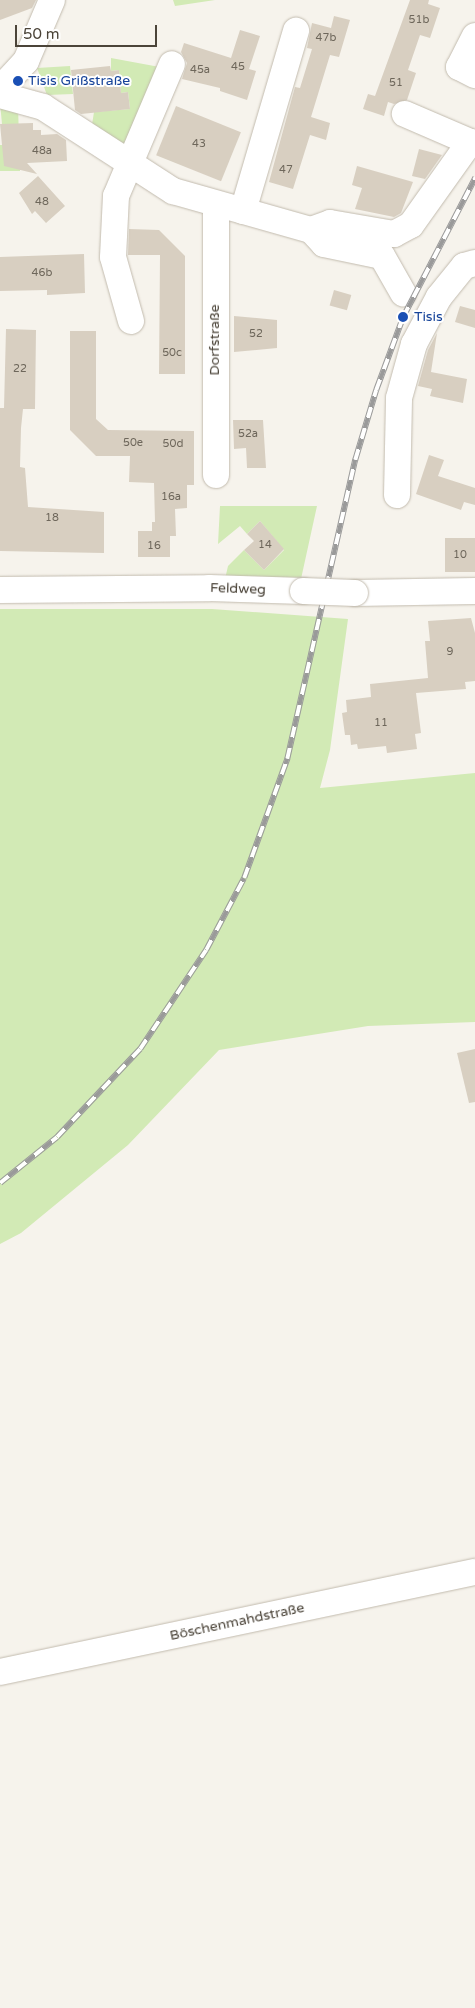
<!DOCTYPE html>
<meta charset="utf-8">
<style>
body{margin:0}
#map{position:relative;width:475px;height:2008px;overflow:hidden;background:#f6f3ec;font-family:"Varela Round",sans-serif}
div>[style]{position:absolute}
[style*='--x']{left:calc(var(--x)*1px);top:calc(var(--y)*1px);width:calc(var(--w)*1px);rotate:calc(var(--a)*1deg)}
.green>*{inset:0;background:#d2eab5}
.building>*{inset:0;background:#d8cfc1;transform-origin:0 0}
.roads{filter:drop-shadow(0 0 1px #c2bbae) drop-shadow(0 0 1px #c2bbae)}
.minor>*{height:26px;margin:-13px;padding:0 13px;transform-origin:13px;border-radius:13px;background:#fff}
.rail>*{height:5.5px;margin-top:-2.75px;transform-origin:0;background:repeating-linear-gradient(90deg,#fff 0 11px,#9a9a9a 0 22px);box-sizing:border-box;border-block:1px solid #9a9a9a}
.bridges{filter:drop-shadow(0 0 1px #c2bbae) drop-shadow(0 0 1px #c2bbae)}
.minor-bridge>*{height:26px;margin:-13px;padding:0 13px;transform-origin:13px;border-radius:13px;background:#fff}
.dots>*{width:14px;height:14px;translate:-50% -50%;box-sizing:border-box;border:2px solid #fff;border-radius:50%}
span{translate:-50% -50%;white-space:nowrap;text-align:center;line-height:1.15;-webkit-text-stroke:4px #fff;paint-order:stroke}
.number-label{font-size:11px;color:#6e675b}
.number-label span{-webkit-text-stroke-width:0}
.transit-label{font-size:14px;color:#164399}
.left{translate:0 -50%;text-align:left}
.street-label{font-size:14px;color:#4b4439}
.scale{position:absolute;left:15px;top:25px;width:142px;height:22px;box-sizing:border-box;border:2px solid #4b4439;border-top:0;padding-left:6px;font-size:15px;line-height:18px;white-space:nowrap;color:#4b4439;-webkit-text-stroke:4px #fff;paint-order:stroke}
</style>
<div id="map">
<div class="green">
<i style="clip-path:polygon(173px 0,215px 0,175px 6px)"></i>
<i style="clip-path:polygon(111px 58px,165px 68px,128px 151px,91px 131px,94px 112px,130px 109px,128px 92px,121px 93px,119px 70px,111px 71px)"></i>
<i style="clip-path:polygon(70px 66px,73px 94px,47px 95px,37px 68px)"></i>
<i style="clip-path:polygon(0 103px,18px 106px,20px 171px,0 171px,0 145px,4px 145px)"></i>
<i style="clip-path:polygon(220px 506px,317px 506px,301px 579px,225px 579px,228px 566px,244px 550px,264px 570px,284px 550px,260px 521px,247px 534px,240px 526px,218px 544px)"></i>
<i style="clip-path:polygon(0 609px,212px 609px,348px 619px,330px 750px,320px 788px,475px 773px,475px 1022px,368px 1026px,219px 1050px,128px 1145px,21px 1233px,0 1244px)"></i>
</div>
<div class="building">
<i style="clip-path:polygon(0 0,36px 0,32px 8px,0 20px)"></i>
<i style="clip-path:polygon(410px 0,429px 0,428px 4px,440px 8px,430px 38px,420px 35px,408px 70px,416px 73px,407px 100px,394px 104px,388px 102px,384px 116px,363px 109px,368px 94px,375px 96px)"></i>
<i style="clip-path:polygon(334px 16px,350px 20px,339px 57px,330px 55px,311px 117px,330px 123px,326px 140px,310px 135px,293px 189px,269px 182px,295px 87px,300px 88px,312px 49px,307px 48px,312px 23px,331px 28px)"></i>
<i style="clip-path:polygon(240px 30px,260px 36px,249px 69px,256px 71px,247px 100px,220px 91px,220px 88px,182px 79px,187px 63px,181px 52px,184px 43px,231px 58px)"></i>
<i style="clip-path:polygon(110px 66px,111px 71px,119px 70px,121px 93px,128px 92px,130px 109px,81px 114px,75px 110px,71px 70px)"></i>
<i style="left:176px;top:106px;width:70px;height:53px;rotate:22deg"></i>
<i style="clip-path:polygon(33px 123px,33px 130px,41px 130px,41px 135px,57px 134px,66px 140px,67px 161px,27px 163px,37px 174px,4px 166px,0 124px)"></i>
<i style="clip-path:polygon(419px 149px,442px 155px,425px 179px,412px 176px)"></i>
<i style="clip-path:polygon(357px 166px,413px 182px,401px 213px,394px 217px,355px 209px,362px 188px,352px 185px)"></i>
<i style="clip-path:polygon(38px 176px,65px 206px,46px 223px,35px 211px,32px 214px,19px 193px)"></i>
<i style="clip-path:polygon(129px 229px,159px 230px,185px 256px,185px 374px,159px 374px,160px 255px,128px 255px)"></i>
<i style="clip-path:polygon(84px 254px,85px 293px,47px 295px,47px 290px,0 291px,0 257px)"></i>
<i style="left:334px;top:290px;width:18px;height:16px;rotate:16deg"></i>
<i style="clip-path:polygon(460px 306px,475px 310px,475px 328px,455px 322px)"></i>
<i style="clip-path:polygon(234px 316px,277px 320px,277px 348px,234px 352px)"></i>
<i style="clip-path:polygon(6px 329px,36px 330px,35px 409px,23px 409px,21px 428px,20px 467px,25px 468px,28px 507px,104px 512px,104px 553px,0 551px,0 408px,4px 408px)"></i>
<i style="clip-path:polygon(70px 331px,96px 331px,96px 419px,108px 430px,194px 431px,194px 485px,187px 485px,187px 508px,175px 509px,176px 536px,170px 536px,170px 557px,138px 557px,138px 531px,152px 531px,152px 522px,155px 522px,154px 483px,129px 482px,130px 456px,96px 456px,70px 430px)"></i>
<i style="clip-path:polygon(437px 333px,431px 372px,467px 379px,463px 403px,430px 396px,432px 389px,418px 386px,428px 350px)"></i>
<i style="clip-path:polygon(233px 420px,263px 420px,266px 468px,247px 468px,246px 448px,234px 449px)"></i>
<i style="clip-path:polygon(429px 455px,444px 460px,438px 476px,475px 488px,475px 505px,464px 502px,461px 510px,416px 494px)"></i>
<i style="clip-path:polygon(260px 521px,284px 549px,264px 570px,244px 550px,254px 541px,247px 534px)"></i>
<i style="left:445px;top:538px;width:30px;height:34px"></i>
<i style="clip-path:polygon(471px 618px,475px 633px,475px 681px,465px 682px,466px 689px,416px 693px,421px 733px,415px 734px,417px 749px,387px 753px,386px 746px,358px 749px,357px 744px,351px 745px,350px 735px,345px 735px,342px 713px,347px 712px,346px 700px,371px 697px,370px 684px,428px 678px,425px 641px,430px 641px,428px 621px)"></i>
<i style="clip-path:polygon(475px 1049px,475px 1102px,469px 1103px,457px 1053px)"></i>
</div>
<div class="roads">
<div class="minor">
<i style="--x:475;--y:36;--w:35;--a:117"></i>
<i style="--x:459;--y:67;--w:18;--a:27"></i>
<i style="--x:0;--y:89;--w:38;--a:-47"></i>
<i style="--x:26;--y:61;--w:66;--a:-66.9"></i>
<i style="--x:0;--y:95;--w:45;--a:15.6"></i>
<i style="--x:43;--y:107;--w:155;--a:32.9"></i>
<i style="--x:173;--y:191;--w:143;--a:15.8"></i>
<i style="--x:243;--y:211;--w:188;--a:-73.6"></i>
<i style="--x:311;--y:230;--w:20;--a:-20"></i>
<i style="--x:330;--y:223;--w:65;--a:9.8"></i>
<i style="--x:394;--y:234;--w:19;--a:-28"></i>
<i style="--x:411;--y:225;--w:102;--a:-54.6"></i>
<i style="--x:470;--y:142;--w:71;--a:-156.7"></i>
<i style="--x:311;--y:230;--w:19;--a:47"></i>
<i style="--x:324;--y:244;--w:59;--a:11.7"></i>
<i style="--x:382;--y:256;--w:43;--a:60.4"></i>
<i style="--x:131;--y:321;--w:66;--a:-105.7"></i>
<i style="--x:113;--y:257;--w:61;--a:-87.2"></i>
<i style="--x:116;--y:196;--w:143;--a:-67"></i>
<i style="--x:216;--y:475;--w:271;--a:-90"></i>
<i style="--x:397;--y:495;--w:97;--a:-88.8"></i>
<i style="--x:399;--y:398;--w:56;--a:-74.5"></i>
<i style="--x:414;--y:344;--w:53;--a:-62"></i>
<i style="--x:439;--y:297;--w:40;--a:-51"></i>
<i style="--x:464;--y:266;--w:11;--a:-15"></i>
<i style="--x:0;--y:590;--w:209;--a:-0.5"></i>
<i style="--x:209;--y:588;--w:94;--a:1.8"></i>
<i style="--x:355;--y:593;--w:120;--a:-1"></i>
<i style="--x:0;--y:1672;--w:485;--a:-11.9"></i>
</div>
</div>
<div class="rail">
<i style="--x:0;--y:1183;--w:73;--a:-38.9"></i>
<i style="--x:57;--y:1137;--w:121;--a:-46.7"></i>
<i style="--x:140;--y:1049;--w:119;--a:-56.3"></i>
<i style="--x:206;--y:950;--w:81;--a:-62.2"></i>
<i style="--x:244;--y:878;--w:127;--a:-70.1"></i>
<i style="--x:287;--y:759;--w:307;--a:-77.2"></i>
<i style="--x:355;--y:460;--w:73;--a:-73.3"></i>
<i style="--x:376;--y:390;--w:78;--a:-69.7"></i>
<i style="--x:403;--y:317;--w:157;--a:-62.6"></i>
</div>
<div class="bridges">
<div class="minor-bridge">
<i style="--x:303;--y:591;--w:52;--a:2.2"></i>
</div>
</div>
<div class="dots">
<i style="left:18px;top:81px;background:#1a4fb4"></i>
<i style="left:403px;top:317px;background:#1a4fb4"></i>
</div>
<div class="number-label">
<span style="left:419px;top:20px">51b</span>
<span style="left:326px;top:38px">47b</span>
<span style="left:238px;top:67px">45</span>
<span style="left:200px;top:70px">45a</span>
<span style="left:396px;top:83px">51</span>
<span style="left:199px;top:144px">43</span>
<span style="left:42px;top:151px">48a</span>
<span style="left:286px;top:170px">47</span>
<span style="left:42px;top:202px">48</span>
<span style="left:42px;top:273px">46b</span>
<span style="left:256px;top:334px">52</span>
<span style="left:172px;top:353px">50c</span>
<span style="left:20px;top:369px">22</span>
<span style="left:248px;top:434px">52a</span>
<span style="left:133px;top:443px">50e</span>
<span style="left:173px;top:444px">50d</span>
<span style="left:171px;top:497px">16a</span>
<span style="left:52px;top:518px">18</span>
<span style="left:265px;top:545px">14</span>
<span style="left:154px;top:546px">16</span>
<span style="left:460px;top:555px">10</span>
<span style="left:450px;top:652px">9</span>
<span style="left:381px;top:723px">11</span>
</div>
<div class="transit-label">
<span class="left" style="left:28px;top:81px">Tisis Grißstraße</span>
<span class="left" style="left:414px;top:317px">Tisis</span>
</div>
<div class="street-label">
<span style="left:215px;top:340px;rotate:-90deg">Dorfstraße</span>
<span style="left:238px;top:589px;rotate:2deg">Feldweg</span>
<span style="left:237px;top:1622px;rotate:-12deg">Böschenmahdstraße</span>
</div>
<div class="scale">50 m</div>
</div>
